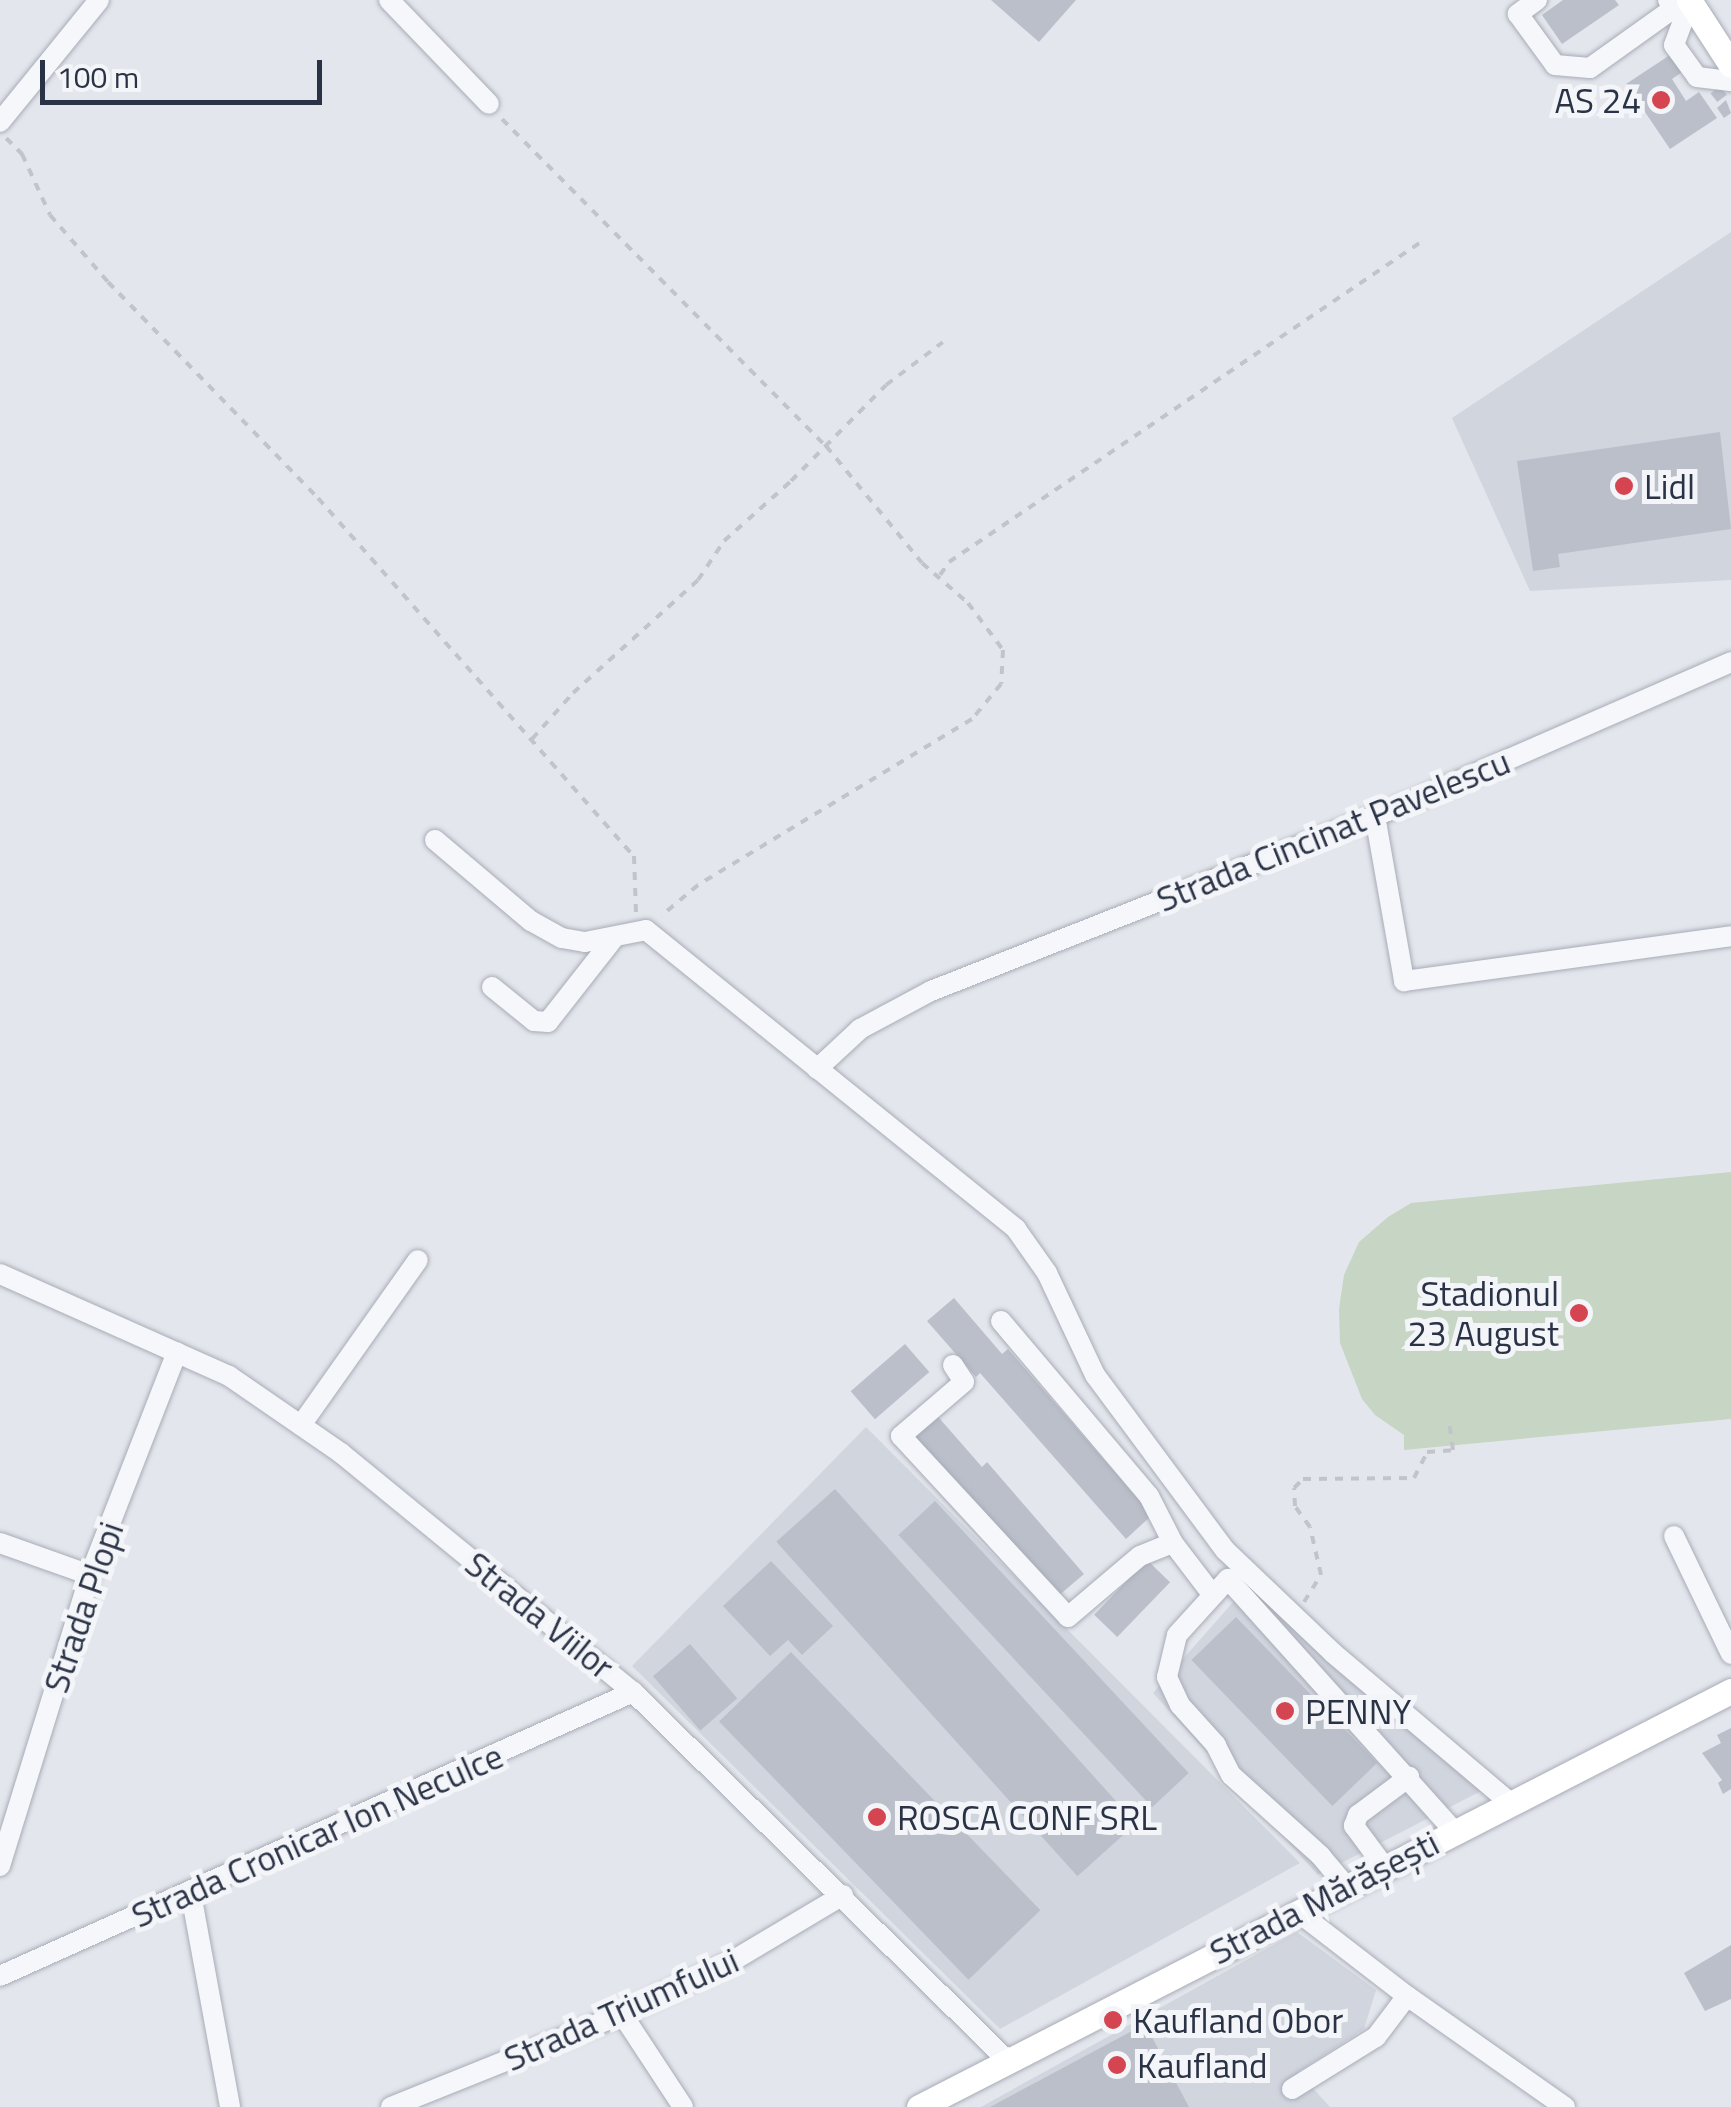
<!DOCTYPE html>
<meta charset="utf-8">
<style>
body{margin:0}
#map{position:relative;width:1731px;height:2107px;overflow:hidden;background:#e3e6ec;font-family:"Titillium Web",sans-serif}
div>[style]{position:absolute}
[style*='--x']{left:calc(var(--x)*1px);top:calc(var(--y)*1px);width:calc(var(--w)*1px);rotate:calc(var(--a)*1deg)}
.built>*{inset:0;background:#d1d5de}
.green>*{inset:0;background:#c7d6c4}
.building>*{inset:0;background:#babfca;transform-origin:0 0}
.path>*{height:4px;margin-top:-2px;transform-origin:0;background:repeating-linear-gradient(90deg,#c1c4cb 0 8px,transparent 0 16px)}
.roads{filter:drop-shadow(0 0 2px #a8acb7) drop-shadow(0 0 2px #a8acb7)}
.minor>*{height:20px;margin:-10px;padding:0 10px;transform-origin:10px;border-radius:10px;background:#f6f7fa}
.major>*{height:25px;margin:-12.5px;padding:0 12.5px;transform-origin:12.5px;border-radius:12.5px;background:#fff}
.dots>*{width:28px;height:28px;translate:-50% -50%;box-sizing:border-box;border:5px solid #f3f5f9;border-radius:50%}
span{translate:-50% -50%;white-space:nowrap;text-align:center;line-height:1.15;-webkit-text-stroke:10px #f3f5f9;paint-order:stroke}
.poi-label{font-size:35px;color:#2a3245}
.right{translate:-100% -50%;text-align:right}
.left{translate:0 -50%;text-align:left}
.street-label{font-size:35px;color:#2a3245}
.scale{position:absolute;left:40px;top:60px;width:282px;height:45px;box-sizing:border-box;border:5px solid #2a3245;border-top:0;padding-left:12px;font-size:30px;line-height:35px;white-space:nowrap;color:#2a3245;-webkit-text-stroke:8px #f3f5f9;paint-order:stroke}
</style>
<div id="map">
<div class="built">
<i style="clip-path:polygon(1731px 232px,1731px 580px,1530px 591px,1452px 418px)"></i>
<i style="clip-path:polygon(866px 1427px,1300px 1863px,1000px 2029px,632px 1666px)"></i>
<i style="clip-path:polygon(1249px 1584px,1483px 1790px,1318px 1875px,1153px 1693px)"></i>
<i style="clip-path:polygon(1297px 1932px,1376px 1990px,1364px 2029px,1298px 2072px,1330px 2107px,981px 2107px)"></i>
</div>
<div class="green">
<i style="clip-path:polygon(1731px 1172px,1731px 1419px,1404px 1450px,1404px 1435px,1375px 1415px,1362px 1399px,1340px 1343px,1339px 1309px,1344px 1275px,1359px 1242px,1388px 1217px,1411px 1203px)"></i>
</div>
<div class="building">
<i style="clip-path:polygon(991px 0,1076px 0,1039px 42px)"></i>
<i style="clip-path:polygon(1563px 0,1615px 0,1619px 5px,1562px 44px,1542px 15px)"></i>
<i style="clip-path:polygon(1673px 53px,1685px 70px,1672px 79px,1686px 101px,1699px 92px,1717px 118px,1670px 149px,1626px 84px)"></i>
<i style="left:1720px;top:86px;width:11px;height:12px;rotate:52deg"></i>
<i style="clip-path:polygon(1726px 100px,1731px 113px,1724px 118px,1717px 108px)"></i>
<i style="clip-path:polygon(1720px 432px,1731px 529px,1558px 554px,1560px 567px,1533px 571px,1517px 461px)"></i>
<i style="clip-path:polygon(954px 1298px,1002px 1354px,1008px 1349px,1152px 1515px,1126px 1539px,980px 1373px,976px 1377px,927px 1321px)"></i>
<i style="left:905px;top:1344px;width:37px;height:72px;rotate:49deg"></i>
<i style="clip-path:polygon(933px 1411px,982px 1467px,987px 1462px,1084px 1574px,1057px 1597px,907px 1434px)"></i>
<i style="left:835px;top:1489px;width:450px;height:79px;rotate:48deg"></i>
<i style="left:935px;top:1501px;width:372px;height:50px;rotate:47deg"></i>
<i style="left:1147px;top:1560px;width:32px;height:76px;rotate:44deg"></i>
<i style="clip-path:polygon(771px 1561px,833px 1626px,802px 1655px,788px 1640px,770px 1656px,723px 1606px)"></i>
<i style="left:1236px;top:1617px;width:203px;height:62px;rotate:46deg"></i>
<i style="left:690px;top:1644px;width:72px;height:49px;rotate:49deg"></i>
<i style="left:791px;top:1652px;width:359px;height:100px;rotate:46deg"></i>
<i style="clip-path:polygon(1731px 1728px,1731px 1789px,1723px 1794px,1718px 1783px,1722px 1780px,1702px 1753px,1721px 1743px,1717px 1735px)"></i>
<i style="clip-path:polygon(1731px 1945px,1731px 1999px,1705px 2011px,1684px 1973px)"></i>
<i style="clip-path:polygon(1145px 2024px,1189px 2107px,990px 2107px)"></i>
</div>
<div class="path">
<i style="--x:502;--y:119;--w:460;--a:45.3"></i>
<i style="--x:826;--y:446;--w:151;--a:50.6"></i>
<i style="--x:922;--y:563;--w:61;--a:41"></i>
<i style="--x:968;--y:603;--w:59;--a:53.3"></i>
<i style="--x:1003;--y:650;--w:34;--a:93"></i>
<i style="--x:1001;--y:684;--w:45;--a:129.6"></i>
<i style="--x:972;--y:719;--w:320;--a:148.8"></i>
<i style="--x:698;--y:885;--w:48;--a:140"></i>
<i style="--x:6;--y:138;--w:23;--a:45"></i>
<i style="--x:22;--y:154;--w:67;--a:65.3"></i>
<i style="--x:50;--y:215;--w:89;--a:49.1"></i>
<i style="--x:108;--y:282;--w:301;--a:45.8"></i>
<i style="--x:318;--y:498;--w:478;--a:48.6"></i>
<i style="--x:634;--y:856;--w:58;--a:88"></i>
<i style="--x:940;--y:575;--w:16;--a:-55"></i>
<i style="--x:949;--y:562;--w:570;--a:-34.14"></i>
<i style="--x:532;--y:739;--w:62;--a:-48.3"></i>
<i style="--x:573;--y:693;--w:169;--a:-42.1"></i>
<i style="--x:698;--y:580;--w:47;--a:-56.3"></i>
<i style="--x:724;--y:541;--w:90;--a:-41.8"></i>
<i style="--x:791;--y:481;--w:135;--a:-45.3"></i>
<i style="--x:886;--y:385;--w:71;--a:-37"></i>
<i style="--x:1304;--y:1602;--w:32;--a:-58"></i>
<i style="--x:1321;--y:1575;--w:49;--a:-102.9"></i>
<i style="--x:1310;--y:1527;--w:26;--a:-126"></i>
<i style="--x:1295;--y:1506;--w:18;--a:-93"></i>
<i style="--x:1294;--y:1488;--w:13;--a:-45"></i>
<i style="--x:1303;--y:1479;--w:111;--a:-0.5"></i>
<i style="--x:1414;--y:1478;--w:29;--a:-63"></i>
<i style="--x:1427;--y:1452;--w:26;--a:-4"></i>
<i style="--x:1453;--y:1450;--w:30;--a:-98"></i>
</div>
<div class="roads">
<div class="minor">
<i style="--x:389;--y:0;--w:144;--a:46.1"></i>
<i style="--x:1537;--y:0;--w:24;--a:144"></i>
<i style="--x:1518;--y:14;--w:63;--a:54"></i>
<i style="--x:1555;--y:65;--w:35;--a:5"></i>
<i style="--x:1590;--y:68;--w:103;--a:-35.5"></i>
<i style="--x:1674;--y:8;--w:10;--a:-127"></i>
<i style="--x:1690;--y:2;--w:46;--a:110.4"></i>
<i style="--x:1674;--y:45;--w:39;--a:54"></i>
<i style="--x:1697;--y:77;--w:34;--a:7"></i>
<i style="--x:0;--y:122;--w:157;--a:-50.9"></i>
<i style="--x:1375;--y:816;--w:168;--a:80"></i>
<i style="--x:1404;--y:981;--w:330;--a:-7.8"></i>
<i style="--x:435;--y:840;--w:126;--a:40.2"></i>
<i style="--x:531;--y:921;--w:35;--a:29"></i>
<i style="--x:562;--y:938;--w:23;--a:10"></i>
<i style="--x:585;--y:942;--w:62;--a:-11.1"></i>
<i style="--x:646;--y:930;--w:476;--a:38.9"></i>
<i style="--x:1016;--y:1229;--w:54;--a:54.8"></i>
<i style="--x:1047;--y:1273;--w:113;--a:64.8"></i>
<i style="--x:1095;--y:1375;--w:218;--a:53.4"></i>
<i style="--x:1225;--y:1550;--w:149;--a:43.6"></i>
<i style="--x:1333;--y:1653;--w:229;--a:40.2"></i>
<i style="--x:492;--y:987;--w:54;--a:39"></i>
<i style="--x:534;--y:1021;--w:14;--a:4"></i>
<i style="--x:548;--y:1022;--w:105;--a:-51.9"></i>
<i style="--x:817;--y:1069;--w:59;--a:-42.9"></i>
<i style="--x:860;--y:1029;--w:81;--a:-28.2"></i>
<i style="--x:931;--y:991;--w:518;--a:-21.51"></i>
<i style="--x:1413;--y:801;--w:347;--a:-23.6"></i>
<i style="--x:0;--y:1274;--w:251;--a:24"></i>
<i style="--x:229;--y:1376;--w:136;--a:34.5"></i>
<i style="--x:341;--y:1453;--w:377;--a:39.3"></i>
<i style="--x:633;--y:1692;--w:523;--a:44.54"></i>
<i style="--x:1001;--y:1321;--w:229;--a:49.8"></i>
<i style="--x:1149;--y:1496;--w:53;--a:62.9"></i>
<i style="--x:1173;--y:1543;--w:64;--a:52.6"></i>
<i style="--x:953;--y:1365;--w:20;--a:57"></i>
<i style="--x:964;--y:1382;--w:83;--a:139.4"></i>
<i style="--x:901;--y:1436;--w:246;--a:47.3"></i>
<i style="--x:1068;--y:1617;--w:94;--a:-40.3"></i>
<i style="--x:1140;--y:1556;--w:35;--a:-22"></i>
<i style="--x:301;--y:1425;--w:202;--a:-54.7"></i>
<i style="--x:1674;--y:1536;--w:131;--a:64.2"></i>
<i style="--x:0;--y:1543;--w:96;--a:19.6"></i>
<i style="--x:1383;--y:1865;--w:49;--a:-126.6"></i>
<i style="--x:1354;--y:1826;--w:12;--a:-70"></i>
<i style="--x:1358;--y:1815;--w:64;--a:-36.7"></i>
<i style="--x:0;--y:1866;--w:305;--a:-72.8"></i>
<i style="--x:90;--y:1575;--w:239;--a:-68.7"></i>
<i style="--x:1345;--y:1885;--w:38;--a:-130"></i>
<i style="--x:1321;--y:1856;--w:121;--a:-138"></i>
<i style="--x:1231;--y:1775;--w:34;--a:-117"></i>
<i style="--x:1216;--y:1745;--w:54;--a:-132"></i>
<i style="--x:1180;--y:1705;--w:31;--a:-115"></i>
<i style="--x:1167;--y:1677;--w:43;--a:-76.6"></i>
<i style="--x:1177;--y:1635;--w:76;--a:-47.7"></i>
<i style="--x:1228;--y:1579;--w:337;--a:48.1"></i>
<i style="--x:191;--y:1894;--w:217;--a:79.6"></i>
<i style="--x:1298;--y:1912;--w:138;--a:37.6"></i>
<i style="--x:1407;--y:1996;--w:193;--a:35.1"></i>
<i style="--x:0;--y:1976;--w:694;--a:-24.16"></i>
<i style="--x:622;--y:2014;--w:111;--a:56.7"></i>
<i style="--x:1292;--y:2089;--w:99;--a:-31.8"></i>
<i style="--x:1376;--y:2037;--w:51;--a:-52.9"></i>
<i style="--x:391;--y:2107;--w:249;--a:-21.9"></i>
<i style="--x:622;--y:2014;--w:124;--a:-25.7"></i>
<i style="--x:734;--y:1960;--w:127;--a:-30.8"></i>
</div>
<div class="major">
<i style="--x:1689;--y:0;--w:77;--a:57.1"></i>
<i style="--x:919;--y:2107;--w:912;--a:-27.13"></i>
</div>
</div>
<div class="dots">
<i style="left:1661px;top:100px;background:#d44551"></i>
<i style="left:1624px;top:486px;background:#d44551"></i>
<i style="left:1579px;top:1313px;background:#d44551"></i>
<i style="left:1285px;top:1711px;background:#d44551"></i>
<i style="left:877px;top:1817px;background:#d44551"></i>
<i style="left:1113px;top:2020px;background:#d44551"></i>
<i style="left:1117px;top:2065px;background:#d44551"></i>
</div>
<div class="poi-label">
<span class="right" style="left:1641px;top:100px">AS 24</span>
<span class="left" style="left:1644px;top:486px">Lidl</span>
<span class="right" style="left:1559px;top:1313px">Stadionul<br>23 August</span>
<span class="left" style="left:1305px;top:1711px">PENNY</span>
<span class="left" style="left:897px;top:1817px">ROSCA CONF SRL</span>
<span class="left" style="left:1133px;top:2020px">Kaufland Obor</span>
<span class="left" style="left:1137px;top:2065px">Kaufland</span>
</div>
<div class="street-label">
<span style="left:1333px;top:830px;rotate:-22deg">Strada Cincinat Pavelescu</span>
<span style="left:83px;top:1607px;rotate:-71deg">Strada Plopi</span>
<span style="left:540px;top:1615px;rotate:39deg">Strada Viilor</span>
<span style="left:317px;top:1835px;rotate:-24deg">Strada Cronicar Ion Neculce</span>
<span style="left:1324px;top:1897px;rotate:-27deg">Strada Mărășești</span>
<span style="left:621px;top:2009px;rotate:-24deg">Strada Triumfului</span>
</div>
<div class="scale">100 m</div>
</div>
